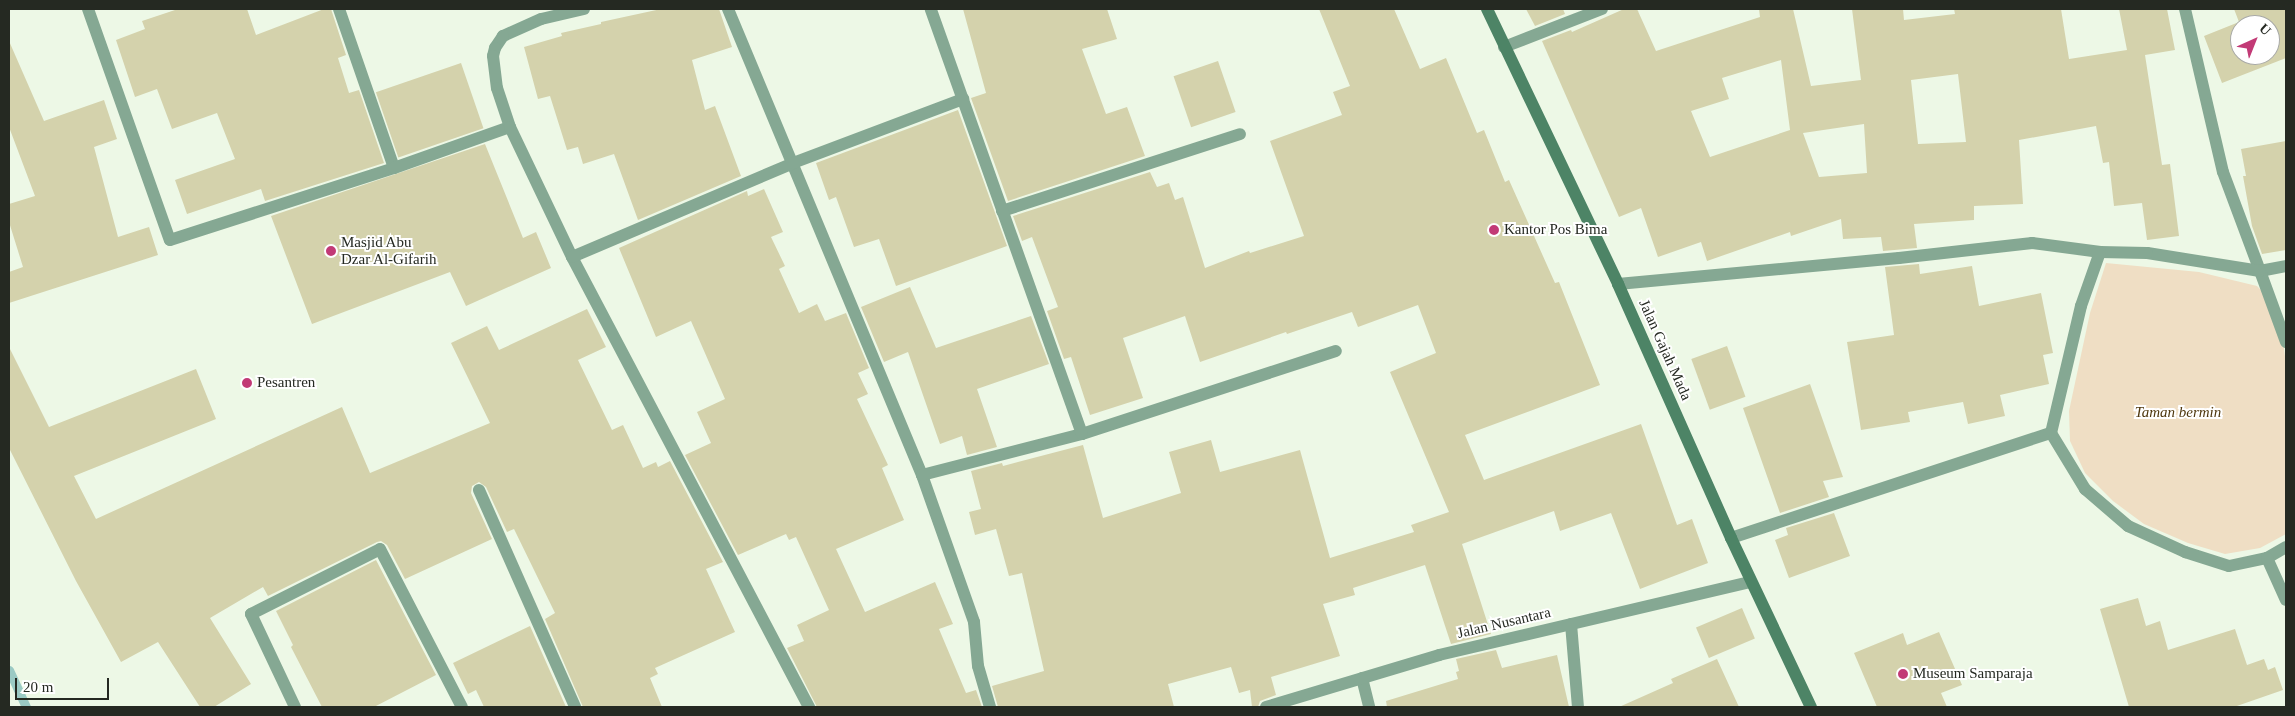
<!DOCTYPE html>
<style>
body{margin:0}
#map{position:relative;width:2295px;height:716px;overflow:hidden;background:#edf8e6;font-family:"Times New Roman",serif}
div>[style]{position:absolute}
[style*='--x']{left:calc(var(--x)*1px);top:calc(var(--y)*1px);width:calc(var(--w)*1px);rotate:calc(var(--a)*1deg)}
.green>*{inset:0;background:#efdec4}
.stream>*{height:9px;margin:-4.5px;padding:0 4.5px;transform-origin:4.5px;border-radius:4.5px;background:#9bcac4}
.building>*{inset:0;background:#d4d2ac;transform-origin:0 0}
.minor>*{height:12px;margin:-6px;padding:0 6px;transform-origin:6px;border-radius:6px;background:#85a893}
.secondary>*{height:12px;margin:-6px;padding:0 6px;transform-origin:6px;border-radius:6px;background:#4d8466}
.dots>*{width:14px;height:14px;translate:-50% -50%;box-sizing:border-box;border:2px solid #fff;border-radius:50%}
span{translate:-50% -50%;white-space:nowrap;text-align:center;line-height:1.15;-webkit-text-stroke:4px #fff;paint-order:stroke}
.poi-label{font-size:15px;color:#252922}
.left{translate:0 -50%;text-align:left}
.street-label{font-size:15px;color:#252922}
.park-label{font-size:15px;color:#4e370e;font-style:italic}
.frame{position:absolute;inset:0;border:10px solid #252922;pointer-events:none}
.north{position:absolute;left:2230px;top:15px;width:50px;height:50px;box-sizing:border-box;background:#fff;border:1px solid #a8a9a7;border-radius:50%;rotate:44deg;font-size:14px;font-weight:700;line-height:20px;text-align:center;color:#252922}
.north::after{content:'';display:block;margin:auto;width:18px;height:22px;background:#c23a76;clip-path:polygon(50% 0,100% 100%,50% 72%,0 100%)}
.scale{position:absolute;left:15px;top:678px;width:94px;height:22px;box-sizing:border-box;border:2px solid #252922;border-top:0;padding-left:6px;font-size:15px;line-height:18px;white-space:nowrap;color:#252922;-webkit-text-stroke:4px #fff;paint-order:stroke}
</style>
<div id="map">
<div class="green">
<i style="clip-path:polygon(2106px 263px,2199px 272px,2257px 286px,2278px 308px,2286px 363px,2286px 534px,2260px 548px,2225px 554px,2188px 543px,2144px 524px,2113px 501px,2085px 473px,2070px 441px,2069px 411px,2090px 313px)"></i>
</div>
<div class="stream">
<i style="--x:9;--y:670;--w:41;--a:65.3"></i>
</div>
<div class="building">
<i style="clip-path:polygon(178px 9px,247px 9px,256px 35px,324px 9px,331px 9px,346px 55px,338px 58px,349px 93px,359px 90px,384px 163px,265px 201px,261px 189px,187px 214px,175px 180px,235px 159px,217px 113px,172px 129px,157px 89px,135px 97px,116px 40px,145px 29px,142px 21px)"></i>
<i style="clip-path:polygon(661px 9px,719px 9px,732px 47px,692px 60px,705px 110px,715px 106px,741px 176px,638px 220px,614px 154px,583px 164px,578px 147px,567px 150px,550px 96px,538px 99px,524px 47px,562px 36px,561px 33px,601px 24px,601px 22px)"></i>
<i style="clip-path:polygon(963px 9px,1107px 9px,1117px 39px,1082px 49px,1106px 114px,1127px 107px,1145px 156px,1008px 201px,971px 98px,986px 93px)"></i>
<i style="clip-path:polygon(1319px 9px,1394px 9px,1420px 69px,1446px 58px,1477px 133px,1484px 130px,1505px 182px,1509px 180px,1555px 283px,1559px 282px,1600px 385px,1465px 435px,1484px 480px,1641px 424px,1677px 525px,1692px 519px,1708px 563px,1640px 589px,1611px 513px,1560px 531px,1554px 511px,1462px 544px,1491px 634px,1451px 644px,1425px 565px,1353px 588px,1355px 595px,1323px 604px,1340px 656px,1271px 677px,1276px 695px,1260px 701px,1258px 707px,1252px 707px,1250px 690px,1239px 693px,1231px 667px,1168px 684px,1174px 707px,998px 707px,992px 686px,1044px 671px,1022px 573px,1009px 576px,996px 529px,975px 535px,969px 512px,981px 509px,971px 471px,1002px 463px,1003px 466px,1083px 445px,1103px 518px,1181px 493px,1169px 452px,1211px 440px,1220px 472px,1300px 450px,1330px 558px,1414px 532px,1411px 525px,1449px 512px,1390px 372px,1436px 353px,1418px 305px,1358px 327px,1352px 312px,1287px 334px,1286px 332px,1200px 362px,1185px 316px,1123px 338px,1143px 398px,1090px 415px,1071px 357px,1064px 359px,1047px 311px,1058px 307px,1032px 237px,1022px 241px,1013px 216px,1150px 172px,1157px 187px,1169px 183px,1175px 200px,1183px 197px,1205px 268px,1249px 251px,1250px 253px,1304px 236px,1270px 141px,1342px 115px,1333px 92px,1350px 86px)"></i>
<i style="clip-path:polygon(1526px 9px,1563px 9px,1565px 14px,1535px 26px)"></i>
<i style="clip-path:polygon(evenodd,1624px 9px,1637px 9px,1656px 51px,1760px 17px,1759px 9px,1793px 9px,1811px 86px,1861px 80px,1852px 9px,1903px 9px,1904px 20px,1955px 14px,1954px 9px,2061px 9px,2069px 59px,2127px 50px,2119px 9px,2167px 9px,2175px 50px,2145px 55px,2162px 165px,2170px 164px,2179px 236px,2147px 240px,2142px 203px,2114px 206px,2109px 162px,2103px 163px,2096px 126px,2019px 140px,2023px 204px,1974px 206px,1974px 220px,1914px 224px,1917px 248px,1883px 251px,1881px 237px,1843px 239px,1841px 219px,1791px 236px,1790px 232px,1707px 261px,1701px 242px,1658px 257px,1641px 208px,1619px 217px,1542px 41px,1571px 30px,1572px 32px,1624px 9px,1781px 60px,1790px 130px,1710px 157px,1691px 111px,1729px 99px,1722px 78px,1781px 60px,1624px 9px,1958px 74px,1966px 142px,1918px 144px,1911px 80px,1958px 74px,1624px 9px,1864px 124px,1867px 173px,1819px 177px,1803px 133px,1864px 124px)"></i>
<i style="clip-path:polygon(evenodd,2234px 9px,2286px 9px,2286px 58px,2222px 83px,2204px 36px,2239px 22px,2234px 9px,2240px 25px,2270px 25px,2270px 55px,2240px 55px,2240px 25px)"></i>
<i style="clip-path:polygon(9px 41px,44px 121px,104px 100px,117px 139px,94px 147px,118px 237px,149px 227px,158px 255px,9px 303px,9px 272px,23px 267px,9px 222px,9px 204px,35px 196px,9px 127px)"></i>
<i style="left:1218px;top:61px;width:54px;height:47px;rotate:71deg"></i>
<i style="left:461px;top:63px;width:69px;height:90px;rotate:71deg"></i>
<i style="clip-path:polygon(958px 110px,1007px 246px,896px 286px,879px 239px,854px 247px,836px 197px,829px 200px,816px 163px)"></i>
<i style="clip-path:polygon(2286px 141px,2286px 250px,2262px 254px,2252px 226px,2243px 176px,2246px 176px,2241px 149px)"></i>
<i style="clip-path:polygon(485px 144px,523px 238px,536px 232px,551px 268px,466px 306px,450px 272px,312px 324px,271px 216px)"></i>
<i style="clip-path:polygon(764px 189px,783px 232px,771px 237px,785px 266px,779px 269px,799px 313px,817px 304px,825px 321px,846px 313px,869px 368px,858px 373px,868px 394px,857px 399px,888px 465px,882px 468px,904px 520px,836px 549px,865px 612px,935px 582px,953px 624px,939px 629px,966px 693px,976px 690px,982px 707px,817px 707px,787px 648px,804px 641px,797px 625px,829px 610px,796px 537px,789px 540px,786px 534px,738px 555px,685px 455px,711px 443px,697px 412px,725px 399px,691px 321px,656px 337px,619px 248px,747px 191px,748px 196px)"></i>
<i style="clip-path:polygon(1919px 264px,1920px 274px,1972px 266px,1979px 306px,2041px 293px,2053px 353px,2043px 355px,2049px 384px,2000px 395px,2005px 416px,1968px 424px,1963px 402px,1908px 412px,1910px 422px,1861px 430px,1847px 342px,1894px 335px,1885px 267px)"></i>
<i style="clip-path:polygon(910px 287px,936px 348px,1031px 316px,1049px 364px,977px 389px,997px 447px,967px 455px,962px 436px,940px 444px,908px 352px,884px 362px,861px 307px)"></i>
<i style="clip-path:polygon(587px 309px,606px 347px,578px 360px,612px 430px,623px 425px,643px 468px,656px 462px,658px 467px,670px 461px,723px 562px,706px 569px,735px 632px,655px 668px,658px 674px,650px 678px,662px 707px,583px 707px,545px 619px,555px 613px,514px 529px,507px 532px,486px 487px,479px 482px,472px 486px,471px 493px,492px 539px,405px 579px,387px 545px,381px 541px,377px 542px,268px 596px,263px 587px,210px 618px,251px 684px,214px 707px,200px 707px,158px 642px,121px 662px,76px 581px,9px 448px,9px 347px,49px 427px,196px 369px,216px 419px,74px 476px,96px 519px,342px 407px,370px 473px,490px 423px,451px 343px,487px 326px,499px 350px)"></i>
<i style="left:1727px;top:346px;width:54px;height:38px;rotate:70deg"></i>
<i style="clip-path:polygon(1810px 384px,1843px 477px,1823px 481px,1829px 497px,1780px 513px,1743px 408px)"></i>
<i style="clip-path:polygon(1834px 513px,1850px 556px,1789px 578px,1775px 540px,1788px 535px,1786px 528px)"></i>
<i style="clip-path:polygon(376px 560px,436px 675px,374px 707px,322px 707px,291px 647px,293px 645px,276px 611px)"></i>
<i style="clip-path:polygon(2138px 598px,2146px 626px,2160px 621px,2168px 650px,2235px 629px,2247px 665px,2264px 659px,2268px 670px,2275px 667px,2283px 690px,2234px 707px,2129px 707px,2100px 609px)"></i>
<i style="left:1742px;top:608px;width:33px;height:50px;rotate:67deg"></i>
<i style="clip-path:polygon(530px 626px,566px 707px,484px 707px,476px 690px,468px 694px,453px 663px)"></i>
<i style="clip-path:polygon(1939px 632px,1962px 685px,1941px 693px,1947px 707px,1877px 707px,1854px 653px,1903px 633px,1907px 645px)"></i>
<i style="clip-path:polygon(1496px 650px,1502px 668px,1557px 655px,1569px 707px,1387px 707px,1386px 701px,1458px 679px,1456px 672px,1459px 671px,1456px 659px)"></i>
<i style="clip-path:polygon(1717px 659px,1739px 707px,1619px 707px,1673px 683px,1671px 679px)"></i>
</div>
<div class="minor">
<i style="--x:88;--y:9;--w:245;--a:70.5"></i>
<i style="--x:170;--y:240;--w:235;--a:-17.8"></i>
<i style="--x:339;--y:9;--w:168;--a:70.9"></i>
<i style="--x:394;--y:168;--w:123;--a:-19.5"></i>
<i style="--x:584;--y:9;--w:44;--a:166.9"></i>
<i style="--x:541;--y:19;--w:42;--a:155.9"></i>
<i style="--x:503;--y:36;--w:14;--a:124"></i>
<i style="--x:495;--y:48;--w:8;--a:104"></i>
<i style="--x:493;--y:56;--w:32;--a:83"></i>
<i style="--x:497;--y:88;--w:41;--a:71.6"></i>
<i style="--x:510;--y:127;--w:144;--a:64.5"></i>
<i style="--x:572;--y:257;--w:509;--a:62.23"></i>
<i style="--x:728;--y:9;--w:505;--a:67.4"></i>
<i style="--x:922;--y:475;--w:156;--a:70.5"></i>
<i style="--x:974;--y:622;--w:44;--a:84.8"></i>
<i style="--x:978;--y:666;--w:43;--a:73.7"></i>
<i style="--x:2185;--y:9;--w:167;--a:76.9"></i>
<i style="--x:2223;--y:172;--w:106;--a:69.5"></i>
<i style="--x:2260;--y:271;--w:26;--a:-11"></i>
<i style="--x:1504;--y:47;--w:105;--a:-21.2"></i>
<i style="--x:1002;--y:211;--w:250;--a:-17.9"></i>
<i style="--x:572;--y:257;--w:240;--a:-23"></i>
<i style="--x:793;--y:163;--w:182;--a:-20.6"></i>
<i style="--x:1618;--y:284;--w:282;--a:-5.3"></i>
<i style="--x:1899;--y:258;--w:134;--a:-6.4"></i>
<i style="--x:2032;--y:243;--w:69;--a:7.5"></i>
<i style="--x:2286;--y:342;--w:76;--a:-110.1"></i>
<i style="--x:2260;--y:271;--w:114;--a:-170.9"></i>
<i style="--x:2147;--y:253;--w:47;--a:-178.8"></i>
<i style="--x:2100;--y:252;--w:57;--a:109.4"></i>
<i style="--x:2081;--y:306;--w:130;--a:103.3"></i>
<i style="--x:2051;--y:433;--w:66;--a:58.7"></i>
<i style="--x:2085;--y:489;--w:57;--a:40.7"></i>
<i style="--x:2128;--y:526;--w:63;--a:24.5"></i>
<i style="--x:2185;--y:552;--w:46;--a:17.7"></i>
<i style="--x:2229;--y:566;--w:39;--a:-12"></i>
<i style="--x:2267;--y:558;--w:22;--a:-30"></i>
<i style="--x:1082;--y:434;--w:267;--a:-18.1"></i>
<i style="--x:922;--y:475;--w:165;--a:-14.4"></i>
<i style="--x:1082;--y:434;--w:451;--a:-109.6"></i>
<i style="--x:479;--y:490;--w:237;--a:66.1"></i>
<i style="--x:1731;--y:538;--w:337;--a:-18.2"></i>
<i style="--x:2267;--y:558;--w:46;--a:65.7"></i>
<i style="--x:1571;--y:624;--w:83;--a:85.2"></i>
<i style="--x:1362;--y:678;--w:30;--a:76"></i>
<i style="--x:295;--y:707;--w:103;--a:-115.3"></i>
<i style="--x:251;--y:614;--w:144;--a:-26.7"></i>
<i style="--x:380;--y:549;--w:178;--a:62.6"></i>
<i style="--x:1266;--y:707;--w:181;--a:-16.7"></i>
<i style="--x:1439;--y:655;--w:320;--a:-13.2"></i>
</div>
<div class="secondary">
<i style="--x:1487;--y:9;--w:305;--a:64.5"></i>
<i style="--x:1618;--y:284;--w:278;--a:66"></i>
<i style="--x:1731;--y:538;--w:187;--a:64.7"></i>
</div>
<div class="dots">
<i style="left:1494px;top:230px;background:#c23a76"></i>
<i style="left:331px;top:251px;background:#c23a76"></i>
<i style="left:247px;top:383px;background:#c23a76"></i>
<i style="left:1903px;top:674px;background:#c23a76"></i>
</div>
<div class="poi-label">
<span class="left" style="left:1504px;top:230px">Kantor Pos Bima</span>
<span class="left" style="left:341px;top:251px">Masjid Abu<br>Dzar Al-Gifarih</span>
<span class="left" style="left:257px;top:383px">Pesantren</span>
<span class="left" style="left:1913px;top:674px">Museum Samparaja</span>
</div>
<div class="street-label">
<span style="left:1665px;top:350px;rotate:66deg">Jalan Gajah Mada</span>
<span style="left:1504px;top:623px;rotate:-13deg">Jalan Nusantara</span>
</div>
<div class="park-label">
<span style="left:2178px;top:413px">Taman bermin</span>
</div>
<div class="frame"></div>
<div class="north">U</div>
<div class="scale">20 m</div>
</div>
